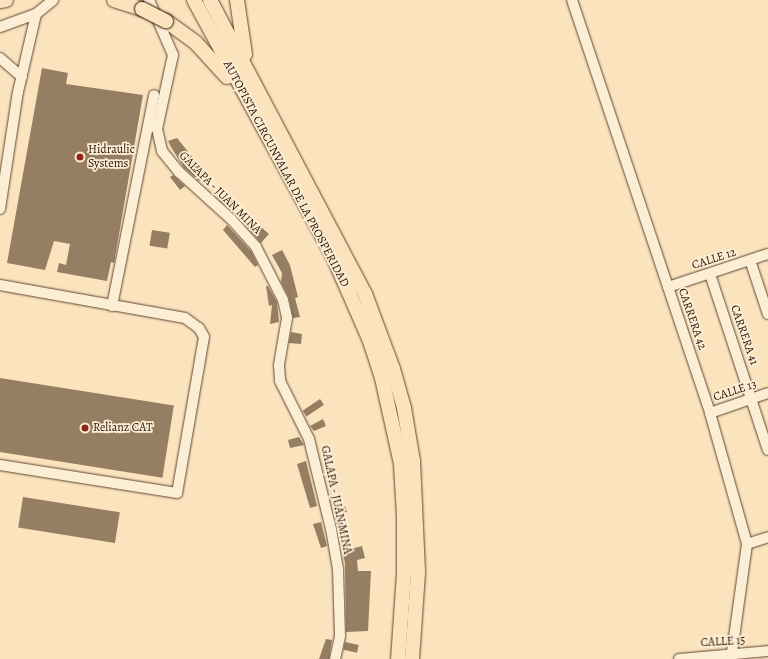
<!DOCTYPE html>
<style>
body{margin:0}
#map{position:relative;width:768px;height:659px;overflow:hidden;background:#fbe3be;font-family:Alegreya,serif}
div>[style]{position:absolute}
[style*='--x']{left:calc(var(--x)*1px);top:calc(var(--y)*1px);width:calc(var(--w)*1px);rotate:calc(var(--a)*1deg)}
.building>*{inset:0;background:#967e63;transform-origin:0 0}
.roads{filter:drop-shadow(0 0 1px #5e4530) drop-shadow(0 0 1px #5e4530)}
.minor>*{height:10px;margin:-5px;padding:0 5px;transform-origin:5px;border-radius:5px;background:#fcedd5}
.highway>*{height:14px;margin:-7px;padding:0 7px;transform-origin:7px;border-radius:7px;background:#fbe3be}
.bridges{filter:drop-shadow(0 0 1px #291001) drop-shadow(0 0 1px #291001)}
.highway-bridge>*{height:14px;margin:-7px;padding:0 7px;transform-origin:7px;border-radius:7px;background:#fbe3be}
.dots>*{width:11px;height:11px;translate:-50% -50%;box-sizing:border-box;border:2px solid #fcedd5;border-radius:50%}
span{translate:-50% -50%;white-space:nowrap;text-align:center;line-height:1.15;-webkit-text-stroke:3.5px #fcedd5;paint-order:stroke}
.poi-label{font-size:12px;color:#291001}
.left{translate:0 -50%;text-align:left}
.street-label{font-size:12px;color:#291001}
</style>
<div id="map">
<div class="building">
<i style="clip-path:polygon(42px 68px,68px 73px,66px 84px,143px 95px,114px 263px,111px 262px,107px 281px,57px 272px,59px 263px,66px 265px,70px 244px,54px 241px,45px 270px,7px 263px)"></i>
<i style="clip-path:polygon(177px 138px,206px 174px,199px 181px,184px 168px,171px 147px,168px 141px)"></i>
<i style="clip-path:polygon(173px 175px,185px 186px,180px 190px,170px 177px)"></i>
<i style="clip-path:polygon(226px 194px,236px 204px,231px 210px,220px 201px)"></i>
<i style="clip-path:polygon(250px 223px,258px 231px,261px 227px,269px 234px,261px 243px,247px 227px)"></i>
<i style="clip-path:polygon(227px 225px,251px 251px,258px 265px,255px 267px,223px 230px)"></i>
<i style="left:152px;top:230px;width:18px;height:16px;rotate:9deg"></i>
<i style="clip-path:polygon(282px 250px,290px 265px,298px 297px,295px 298px,300px 317px,293px 318px,289px 298px,281px 282px,282px 273px,272px 255px)"></i>
<i style="clip-path:polygon(266px 286px,268px 286px,277px 302px,279px 322px,270px 324px,272px 305px,269px 306px)"></i>
<i style="clip-path:polygon(291px 332px,302px 334px,301px 344px,289px 343px)"></i>
<i style="left:0;top:378px;width:176px;height:73px;rotate:9deg"></i>
<i style="left:320px;top:399px;width:7px;height:21px;rotate:56deg"></i>
<i style="clip-path:polygon(323px 419px,326px 426px,314px 431px,310px 426px)"></i>
<i style="clip-path:polygon(299px 437px,304px 445px,290px 448px,288px 440px)"></i>
<i style="clip-path:polygon(306px 461px,317px 506px,310px 508px,297px 464px)"></i>
<i style="left:23px;top:497px;width:98px;height:31px;rotate:9deg"></i>
<i style="clip-path:polygon(345px 506px,347px 512px,342px 514px,342px 520px,351px 549px,362px 546px,365px 558px,357px 560px,358px 571px,371px 571px,368px 631px,346px 632px,345px 563px,333px 509px)"></i>
<i style="clip-path:polygon(321px 522px,327px 546px,321px 548px,313px 524px)"></i>
<i style="clip-path:polygon(326px 639px,332px 640px,329px 659px,319px 659px)"></i>
<i style="left:345px;top:642px;width:14px;height:8px;rotate:12deg"></i>
</div>
<div class="roads">
<div class="minor">
<i style="--x:149;--y:0;--w:60;--a:66.4"></i>
<i style="--x:173;--y:55;--w:76;--a:102.2"></i>
<i style="--x:157;--y:129;--w:23;--a:77"></i>
<i style="--x:162;--y:151;--w:27;--a:51"></i>
<i style="--x:179;--y:172;--w:70;--a:42.1"></i>
<i style="--x:231;--y:219;--w:38;--a:48"></i>
<i style="--x:256;--y:247;--w:59;--a:63"></i>
<i style="--x:283;--y:300;--w:18;--a:77"></i>
<i style="--x:287;--y:318;--w:48;--a:99.7"></i>
<i style="--x:279;--y:365;--w:16;--a:86"></i>
<i style="--x:280;--y:381;--w:65;--a:63.4"></i>
<i style="--x:309;--y:439;--w:93;--a:76.3"></i>
<i style="--x:331;--y:529;--w:41;--a:80.1"></i>
<i style="--x:338;--y:569;--w:67;--a:88.3"></i>
<i style="--x:340;--y:636;--w:24;--a:102"></i>
<i style="--x:572;--y:0;--w:435;--a:71.5"></i>
<i style="--x:710;--y:413;--w:136;--a:74.2"></i>
<i style="--x:747;--y:544;--w:116;--a:97.9"></i>
<i style="--x:0;--y:27;--w:38;--a:-20"></i>
<i style="--x:36;--y:14;--w:22;--a:-39"></i>
<i style="--x:0;--y:58;--w:29;--a:41"></i>
<i style="--x:0;--y:209;--w:118;--a:-81.3"></i>
<i style="--x:18;--y:92;--w:80;--a:-77"></i>
<i style="--x:750;--y:260;--w:57;--a:71.6"></i>
<i style="--x:710;--y:274;--w:185;--a:71.8"></i>
<i style="--x:0;--y:285;--w:188;--a:10.1"></i>
<i style="--x:185;--y:318;--w:17;--a:36"></i>
<i style="--x:199;--y:328;--w:10;--a:61"></i>
<i style="--x:204;--y:337;--w:158;--a:99.8"></i>
<i style="--x:177;--y:493;--w:179;--a:-171"></i>
<i style="--x:668;--y:287;--w:105;--a:-18.3"></i>
<i style="--x:112;--y:306;--w:215;--a:-78.7"></i>
<i style="--x:710;--y:413;--w:61;--a:-19"></i>
<i style="--x:747;--y:544;--w:22;--a:-18"></i>
<i style="--x:679;--y:659;--w:89;--a:-5.1"></i>
</div>
<div class="highway">
<i style="--x:114;--y:0;--w:29;--a:18"></i>
<i style="--x:194;--y:0;--w:289;--a:61.5"></i>
<i style="--x:332;--y:254;--w:95;--a:66.4"></i>
<i style="--x:370;--y:341;--w:39;--a:72"></i>
<i style="--x:382;--y:378;--w:88;--a:77.5"></i>
<i style="--x:401;--y:464;--w:52;--a:86.7"></i>
<i style="--x:404;--y:516;--w:58;--a:90"></i>
<i style="--x:404;--y:574;--w:85;--a:94"></i>
<i style="--x:210;--y:0;--w:332;--a:62.2"></i>
<i style="--x:365;--y:294;--w:80;--a:69.5"></i>
<i style="--x:393;--y:369;--w:41;--a:74.2"></i>
<i style="--x:404;--y:408;--w:54;--a:80.4"></i>
<i style="--x:413;--y:461;--w:112;--a:87.4"></i>
<i style="--x:418;--y:573;--w:86;--a:94"></i>
<i style="--x:237;--y:0;--w:55;--a:81.6"></i>
<i style="--x:0;--y:1;--w:6;--a:-9"></i>
<i style="--x:166;--y:21;--w:37;--a:36"></i>
<i style="--x:196;--y:43;--w:46;--a:47.6"></i>
</div>
</div>
<div class="bridges">
<div class="highway-bridge">
<i style="--x:142;--y:9;--w:27;--a:27"></i>
</div>
</div>
<div class="dots">
<i style="left:80px;top:157px;background:#8f2418"></i>
<i style="left:85px;top:428px;background:#8f2418"></i>
</div>
<div class="poi-label">
<span class="left" style="left:88px;top:157px">Hidraulic<br>Systems</span>
<span class="left" style="left:93px;top:428px">Relianz CAT</span>
</div>
<div class="street-label">
<span style="left:286px;top:174px;rotate:62deg">AUTOPISTA CIRCUNVALAR DE LA PROSPERIDAD</span>
<span style="left:220px;top:193px;rotate:45deg">GALAPA - JUAN MINA</span>
<span style="left:714px;top:259px;rotate:-18deg">CALLE 12</span>
<span style="left:692px;top:319px;rotate:71deg">CARRERA 42</span>
<span style="left:744px;top:335px;rotate:71deg">CARRERA 41</span>
<span style="left:735px;top:391px;rotate:-18deg">CALLE 13</span>
<span style="left:336px;top:500px;rotate:78deg">GALAPA - JUAN MINA</span>
<span style="left:723px;top:642px;rotate:-3deg">CALLE 15</span>
</div>
</div>
